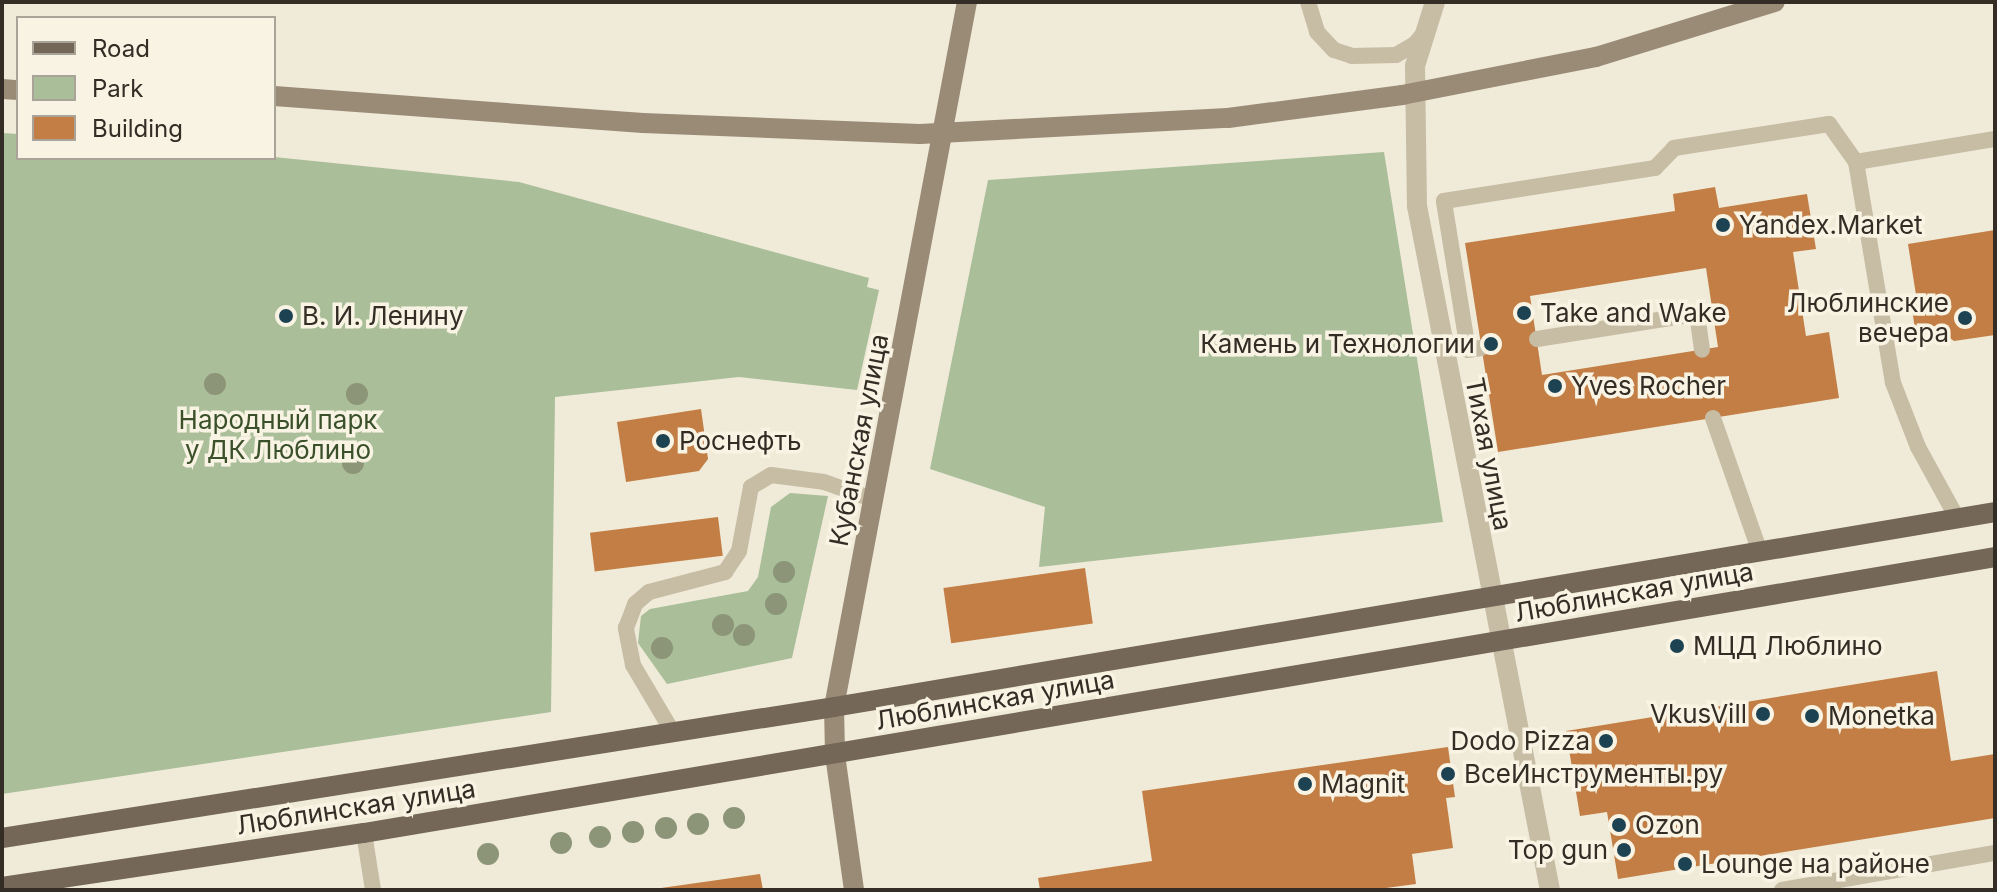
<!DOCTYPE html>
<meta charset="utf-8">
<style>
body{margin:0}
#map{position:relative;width:1997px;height:892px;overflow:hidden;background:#f0ead8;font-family:Inter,sans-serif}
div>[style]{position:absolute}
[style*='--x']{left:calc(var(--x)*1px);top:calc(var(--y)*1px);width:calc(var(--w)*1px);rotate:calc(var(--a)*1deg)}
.green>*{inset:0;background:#a9be99}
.building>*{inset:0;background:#c27e44;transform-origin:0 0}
.lane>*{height:16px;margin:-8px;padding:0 8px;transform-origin:8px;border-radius:8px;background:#c7bca4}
.street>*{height:20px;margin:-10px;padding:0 10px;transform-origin:10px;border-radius:10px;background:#c7bca4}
.secondary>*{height:20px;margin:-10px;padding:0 10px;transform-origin:10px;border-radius:10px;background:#9a8b76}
.primary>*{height:20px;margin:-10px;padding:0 10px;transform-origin:10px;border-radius:10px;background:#746757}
.secondary-bridge>*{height:20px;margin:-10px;padding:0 10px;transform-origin:10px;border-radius:10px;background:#9a8b76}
.trees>*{width:22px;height:22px;margin:-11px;border-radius:50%;background:#8c9578}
.dots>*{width:22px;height:22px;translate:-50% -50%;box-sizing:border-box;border:4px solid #f8f3e3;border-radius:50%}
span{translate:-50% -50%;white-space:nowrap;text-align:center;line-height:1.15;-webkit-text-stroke:7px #f8f3e3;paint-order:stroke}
.poi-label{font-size:26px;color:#332d26}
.left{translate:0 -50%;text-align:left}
.right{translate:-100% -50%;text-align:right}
.park-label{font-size:26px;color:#3a502a}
.street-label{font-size:26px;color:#332d26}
.frame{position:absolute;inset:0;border:4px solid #332d26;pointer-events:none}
.legend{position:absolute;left:16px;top:16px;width:260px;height:144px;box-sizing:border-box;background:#f8f3e3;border:2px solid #a9a497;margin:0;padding:10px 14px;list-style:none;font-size:24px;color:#332d26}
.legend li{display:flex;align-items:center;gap:16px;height:40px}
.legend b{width:40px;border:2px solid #a9a497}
</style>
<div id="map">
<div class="green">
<i style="clip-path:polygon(2px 133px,18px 134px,18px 158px,274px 157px,519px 182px,869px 278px,867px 287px,879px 290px,857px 390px,739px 377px,555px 397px,551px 712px,2px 794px)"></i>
<i style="clip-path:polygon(1384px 152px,1443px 522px,1039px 567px,1045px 507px,930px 469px,988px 180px)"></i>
<i style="clip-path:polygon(790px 493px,828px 496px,792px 658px,667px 684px,638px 643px,641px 616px,650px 609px,748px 591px,758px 577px,771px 507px)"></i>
</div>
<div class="building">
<i style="clip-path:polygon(evenodd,1715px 187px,1719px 208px,1807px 194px,1816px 249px,1793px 252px,1806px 336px,1829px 332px,1839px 398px,1498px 452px,1465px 243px,1675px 211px,1673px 194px,1715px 187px,1706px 268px,1718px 347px,1542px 375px,1530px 296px,1706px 268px)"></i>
<i style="clip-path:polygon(1995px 230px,1995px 335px,1954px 341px,1934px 326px,1915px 329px,1910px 296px,1916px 295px,1908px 244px)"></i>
<i style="clip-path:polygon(701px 409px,708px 459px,699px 471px,626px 482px,617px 422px)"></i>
<i style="left:718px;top:517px;width:39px;height:129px;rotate:83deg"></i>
<i style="left:1085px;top:568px;width:56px;height:143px;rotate:82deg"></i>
<i style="clip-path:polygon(1937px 671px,1951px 761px,1995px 754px,1995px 818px,1618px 879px,1607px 812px,1580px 816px,1566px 731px)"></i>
<i style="clip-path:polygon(1448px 747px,1455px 797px,1446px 798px,1453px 848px,1412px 854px,1416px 884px,1371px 890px,1040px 890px,1038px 878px,1152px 861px,1142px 791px)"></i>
<i style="clip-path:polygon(760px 874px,763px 890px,661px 890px,661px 888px)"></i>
</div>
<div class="lane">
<i style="--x:1308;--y:2;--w:31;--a:73"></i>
<i style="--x:1317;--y:32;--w:25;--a:47"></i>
<i style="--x:1334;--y:50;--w:19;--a:18"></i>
<i style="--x:1352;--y:56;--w:44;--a:-1.3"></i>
<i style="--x:1396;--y:55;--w:22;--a:-30"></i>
<i style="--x:1415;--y:44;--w:17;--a:-50"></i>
<i style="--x:1537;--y:339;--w:162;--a:-8.9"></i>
<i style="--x:1697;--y:314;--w:36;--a:82"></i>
<i style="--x:1481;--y:348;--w:13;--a:171"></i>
<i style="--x:1468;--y:350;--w:151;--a:-99.2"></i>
<i style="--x:1444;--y:201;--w:214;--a:-8.9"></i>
<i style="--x:1655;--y:168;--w:28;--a:-46"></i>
<i style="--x:1674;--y:148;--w:157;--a:-8.8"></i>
<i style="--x:1829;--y:124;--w:47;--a:54.6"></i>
<i style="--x:1713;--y:418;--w:142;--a:70.7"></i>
<i style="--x:1957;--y:518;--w:81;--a:-118.8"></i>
<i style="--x:1918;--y:447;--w:69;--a:-111.3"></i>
<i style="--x:1893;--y:383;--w:224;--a:-99.5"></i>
<i style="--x:1856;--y:162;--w:141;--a:-9.4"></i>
<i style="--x:672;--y:731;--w:77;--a:-120.6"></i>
<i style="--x:633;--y:665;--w:38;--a:-101"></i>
<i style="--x:626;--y:628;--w:26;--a:-69"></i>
<i style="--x:635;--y:604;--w:18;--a:-41"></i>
<i style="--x:649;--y:592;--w:79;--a:-14.7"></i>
<i style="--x:725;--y:572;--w:25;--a:-56"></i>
<i style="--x:739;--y:551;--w:65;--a:-79.4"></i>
<i style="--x:751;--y:487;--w:23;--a:-31"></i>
<i style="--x:771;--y:475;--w:53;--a:7.5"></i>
<i style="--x:824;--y:482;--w:51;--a:19.5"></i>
<i style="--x:364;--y:833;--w:58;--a:81"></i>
<i style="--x:1782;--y:890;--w:216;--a:-9.9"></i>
</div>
<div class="street">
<i style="--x:1435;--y:2;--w:67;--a:107.4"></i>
<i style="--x:1415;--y:66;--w:140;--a:89.2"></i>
<i style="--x:1417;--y:206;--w:697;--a:79"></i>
</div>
<div class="secondary">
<i style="--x:2;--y:89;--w:16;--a:4"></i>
<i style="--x:274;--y:96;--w:370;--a:4.2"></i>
<i style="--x:854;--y:890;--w:137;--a:-98"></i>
<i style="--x:835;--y:754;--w:47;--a:-91.2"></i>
<i style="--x:834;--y:707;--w:717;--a:-79.32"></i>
</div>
<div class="primary">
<i style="--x:2;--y:838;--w:842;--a:-8.95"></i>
<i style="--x:834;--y:707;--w:1177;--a:-9.53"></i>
<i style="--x:2;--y:887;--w:366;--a:-8.5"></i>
<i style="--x:364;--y:833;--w:1654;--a:-9.6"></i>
</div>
<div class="secondary-bridge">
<i style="--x:643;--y:123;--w:277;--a:2.3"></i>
<i style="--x:920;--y:134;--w:308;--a:-3"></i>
<i style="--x:1228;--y:118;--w:176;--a:-7.5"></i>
<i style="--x:1402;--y:95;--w:198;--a:-11.1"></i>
<i style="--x:1596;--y:57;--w:187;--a:-17.1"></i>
</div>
<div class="trees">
<i style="left:215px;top:384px"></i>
<i style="left:357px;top:394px"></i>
<i style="left:353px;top:463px"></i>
<i style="left:784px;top:572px"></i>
<i style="left:776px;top:604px"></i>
<i style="left:723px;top:625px"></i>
<i style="left:744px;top:635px"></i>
<i style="left:662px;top:648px"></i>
<i style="left:734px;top:818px"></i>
<i style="left:698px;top:824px"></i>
<i style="left:666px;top:828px"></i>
<i style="left:633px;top:832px"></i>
<i style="left:600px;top:837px"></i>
<i style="left:561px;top:843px"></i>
<i style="left:488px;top:854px"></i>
</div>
<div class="dots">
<i style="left:1723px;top:225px;background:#1d4352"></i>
<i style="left:1524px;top:313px;background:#1d4352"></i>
<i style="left:286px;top:316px;background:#1d4352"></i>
<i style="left:1965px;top:318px;background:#1d4352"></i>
<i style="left:1491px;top:344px;background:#1d4352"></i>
<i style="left:1555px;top:386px;background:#1d4352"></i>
<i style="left:663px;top:441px;background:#1d4352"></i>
<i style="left:1677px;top:646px;background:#1d4352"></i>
<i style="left:1763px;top:714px;background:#1d4352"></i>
<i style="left:1812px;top:716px;background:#1d4352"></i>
<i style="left:1606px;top:741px;background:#1d4352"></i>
<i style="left:1448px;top:774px;background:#1d4352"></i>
<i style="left:1305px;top:784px;background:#1d4352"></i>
<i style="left:1619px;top:825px;background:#1d4352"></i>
<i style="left:1624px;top:850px;background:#1d4352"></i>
<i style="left:1685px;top:864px;background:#1d4352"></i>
</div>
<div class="poi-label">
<span class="left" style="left:1739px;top:225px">Yandex.Market</span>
<span class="right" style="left:1949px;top:318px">Люблинские<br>вечера</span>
<span class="left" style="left:1540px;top:313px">Take and Wake</span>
<span class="left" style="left:302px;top:316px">В. И. Ленину</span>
<span class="right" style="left:1475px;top:344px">Камень и Технологии</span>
<span class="left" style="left:1571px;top:386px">Yves Rocher</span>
<span class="left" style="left:679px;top:441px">Роснефть</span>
<span class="left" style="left:1693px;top:646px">МЦД Люблино</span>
<span class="right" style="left:1747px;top:714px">VkusVill</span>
<span class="left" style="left:1828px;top:716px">Monetka</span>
<span class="right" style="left:1590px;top:741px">Dodo Pizza</span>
<span class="left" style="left:1464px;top:774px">ВсеИнструменты.ру</span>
<span class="left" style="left:1321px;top:784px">Magnit</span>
<span class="left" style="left:1635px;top:825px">Ozon</span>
<span class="right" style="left:1608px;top:850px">Top gun</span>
<span class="left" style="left:1701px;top:864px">Lounge на районе</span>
</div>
<div class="park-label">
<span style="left:278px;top:435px">Народный парк<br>у ДК Люблино</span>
</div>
<div class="street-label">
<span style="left:859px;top:440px;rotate:-79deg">Кубанская улица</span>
<span style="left:1489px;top:454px;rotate:79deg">Тихая улица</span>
<span style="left:1634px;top:592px;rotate:-10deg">Люблинская улица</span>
<span style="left:995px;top:700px;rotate:-10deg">Люблинская улица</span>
<span style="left:356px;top:807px;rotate:-9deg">Люблинская улица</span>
</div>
<div class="frame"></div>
<ul class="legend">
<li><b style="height:10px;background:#746757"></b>Road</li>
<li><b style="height:22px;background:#a9be99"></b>Park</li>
<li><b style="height:22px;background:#c27e44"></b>Building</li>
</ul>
</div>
